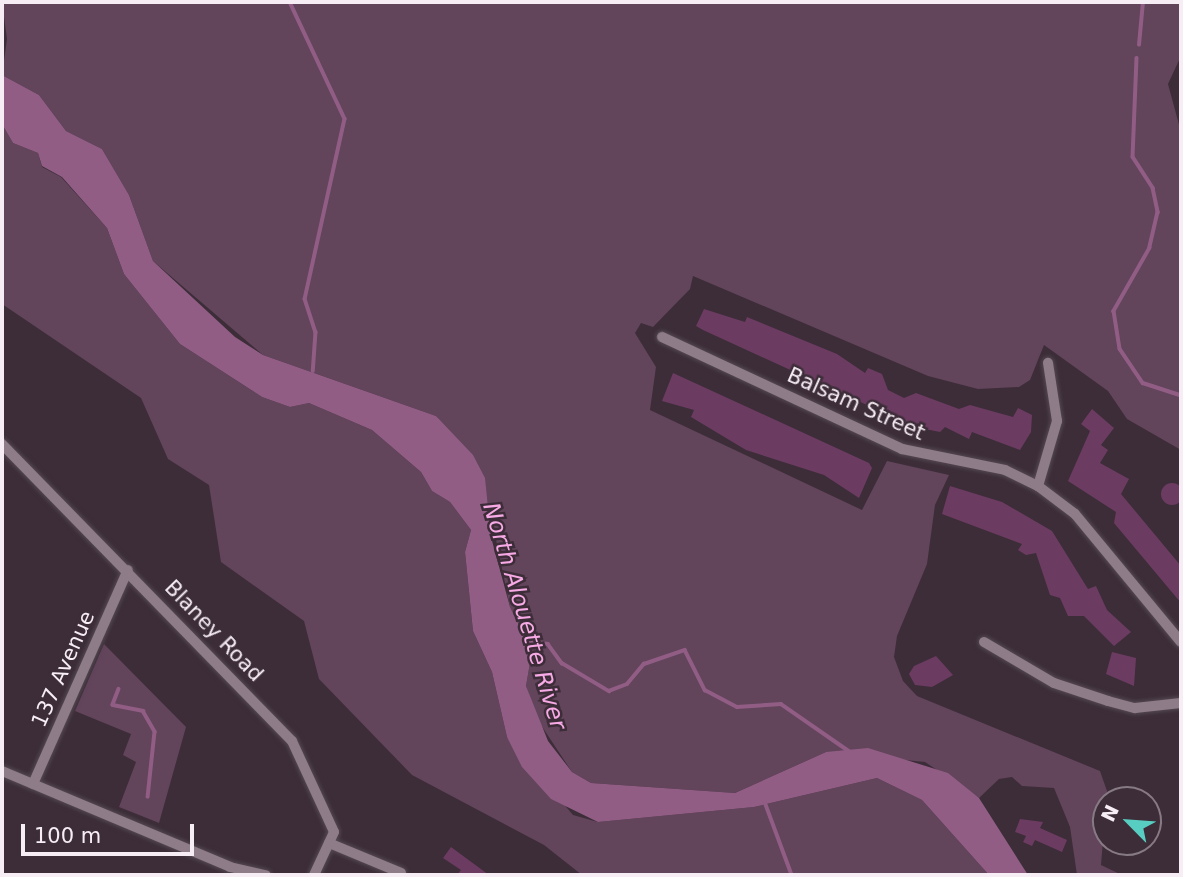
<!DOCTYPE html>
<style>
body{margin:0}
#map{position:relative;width:1183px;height:877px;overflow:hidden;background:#3c2d38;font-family:"DejaVu Sans",sans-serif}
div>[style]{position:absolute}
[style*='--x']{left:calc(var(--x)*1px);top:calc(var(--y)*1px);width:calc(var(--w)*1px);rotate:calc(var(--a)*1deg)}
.green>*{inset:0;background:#62445b}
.water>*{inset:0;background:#915d85}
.stream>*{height:3.5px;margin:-1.75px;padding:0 1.75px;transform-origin:1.75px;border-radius:1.75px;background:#915d85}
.building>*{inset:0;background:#6c3b61}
.round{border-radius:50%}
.roads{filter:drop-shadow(0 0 2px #554952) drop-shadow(0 0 2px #554952)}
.street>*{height:10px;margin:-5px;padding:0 5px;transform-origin:5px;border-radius:5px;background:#8e7c89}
span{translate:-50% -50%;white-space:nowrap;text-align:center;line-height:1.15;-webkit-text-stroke:5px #3c2d38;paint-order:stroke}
.street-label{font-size:21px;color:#f7edf5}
.water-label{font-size:23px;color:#f7aae5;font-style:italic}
.frame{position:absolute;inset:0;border:4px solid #f7edf5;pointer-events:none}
.north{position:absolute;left:1092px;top:786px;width:70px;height:70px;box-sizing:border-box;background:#3c2d38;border:2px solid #877a84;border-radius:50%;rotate:295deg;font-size:19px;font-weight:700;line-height:28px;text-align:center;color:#f7edf5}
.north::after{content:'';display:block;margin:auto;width:24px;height:32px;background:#57cec1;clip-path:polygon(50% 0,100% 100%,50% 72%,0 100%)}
.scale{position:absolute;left:21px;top:824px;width:173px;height:32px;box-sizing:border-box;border:4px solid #f7edf5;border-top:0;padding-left:9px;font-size:21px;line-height:24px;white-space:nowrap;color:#f7edf5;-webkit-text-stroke:5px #3c2d38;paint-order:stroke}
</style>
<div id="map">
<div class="green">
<i style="clip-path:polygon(2px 2px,1181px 2px,1181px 56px,1168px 84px,1181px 132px,1181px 450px,1127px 419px,1108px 391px,1044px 345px,1030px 380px,1019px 387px,978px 389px,928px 376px,693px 276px,690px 289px,653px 327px,641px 323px,635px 333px,656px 367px,650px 410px,862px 510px,887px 461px,949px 475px,935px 505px,927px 564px,897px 636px,894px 657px,903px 681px,917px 696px,1100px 771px,1107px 791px,1101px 865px,1122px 875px,1077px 875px,1070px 827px,1054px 788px,1022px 786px,1012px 777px,999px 779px,979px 798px,925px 762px,826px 752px,735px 793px,591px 783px,572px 772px,537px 719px,526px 686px,532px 651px,510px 607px,489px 506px,453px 437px,436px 416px,263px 355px,153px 261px,129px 195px,102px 149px,66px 131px,39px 95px,2px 75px,7px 39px)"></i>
<i style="clip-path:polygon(2px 124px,13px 143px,38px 153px,42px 167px,61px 177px,107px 228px,124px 274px,180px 344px,262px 397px,290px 407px,309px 403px,372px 430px,421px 472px,432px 491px,450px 502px,471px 530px,465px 552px,473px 631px,492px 672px,507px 737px,573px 815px,598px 822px,754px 807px,877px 778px,922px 800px,989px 875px,582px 875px,544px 845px,412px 775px,319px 679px,304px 621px,221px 562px,209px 485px,168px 459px,141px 398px,2px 304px)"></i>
<i style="clip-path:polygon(104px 644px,186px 727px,159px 823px,119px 807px,136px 762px,123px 755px,131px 734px,75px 711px)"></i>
</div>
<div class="water">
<i style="clip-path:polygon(2px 75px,39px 95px,66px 131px,102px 149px,129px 195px,153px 261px,235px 337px,263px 355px,436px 416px,473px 455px,485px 478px,491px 537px,510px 607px,532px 651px,526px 686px,548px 741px,572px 772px,591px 783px,735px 793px,826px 752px,868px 748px,948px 773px,979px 798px,1028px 875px,989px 875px,922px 800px,877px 778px,754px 807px,598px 822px,551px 799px,522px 767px,507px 737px,492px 672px,473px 631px,465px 552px,471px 530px,450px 502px,432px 491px,421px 472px,372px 430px,309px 403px,290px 407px,262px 397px,180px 344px,124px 274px,107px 228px,62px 177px,42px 166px,38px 153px,13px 143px,2px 124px)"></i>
</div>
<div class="stream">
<i style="--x:290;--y:2;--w:129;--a:64.8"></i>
<i style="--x:345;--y:119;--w:184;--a:102.5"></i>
<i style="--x:305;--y:299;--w:35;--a:72"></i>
<i style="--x:316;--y:332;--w:39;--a:94"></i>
<i style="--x:1139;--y:45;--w:43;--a:-84.7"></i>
<i style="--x:1137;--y:58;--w:99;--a:92.3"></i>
<i style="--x:1133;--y:157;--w:37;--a:57"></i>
<i style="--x:1153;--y:188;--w:25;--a:78"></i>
<i style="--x:1158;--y:212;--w:37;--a:103"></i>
<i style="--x:1150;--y:248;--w:73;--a:119.7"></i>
<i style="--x:1114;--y:311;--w:38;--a:81"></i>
<i style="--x:1120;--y:349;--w:41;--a:55.9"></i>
<i style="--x:1143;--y:383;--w:40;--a:18"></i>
<i style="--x:525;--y:641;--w:23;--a:7"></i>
<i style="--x:548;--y:644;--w:24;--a:54"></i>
<i style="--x:562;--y:663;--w:55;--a:30.8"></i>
<i style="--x:609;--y:691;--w:19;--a:-21"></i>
<i style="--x:627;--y:684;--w:26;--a:-50"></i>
<i style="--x:644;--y:664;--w:43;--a:-18.9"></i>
<i style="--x:685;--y:650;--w:45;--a:63.4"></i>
<i style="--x:705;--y:690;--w:36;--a:28"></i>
<i style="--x:737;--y:707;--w:44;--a:-3.9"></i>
<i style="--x:781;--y:704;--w:83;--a:34.7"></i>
<i style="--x:119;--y:689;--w:17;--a:111"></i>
<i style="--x:113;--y:705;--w:31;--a:11"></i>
<i style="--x:143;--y:711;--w:24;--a:60"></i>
<i style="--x:155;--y:732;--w:65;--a:96.1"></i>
<i style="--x:765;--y:802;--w:78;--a:69.7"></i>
</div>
<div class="building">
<i style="clip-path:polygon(704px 309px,745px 322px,747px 317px,837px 354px,865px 373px,868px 368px,882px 374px,888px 390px,904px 398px,916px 393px,959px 409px,970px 405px,1013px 417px,1018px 408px,1032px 415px,1031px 432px,1020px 450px,972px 432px,969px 439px,945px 427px,940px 432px,915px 427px,703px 330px,696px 326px)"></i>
<i style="clip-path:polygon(673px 373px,869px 463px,872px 468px,859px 498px,824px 475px,746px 450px,691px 417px,694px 410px,662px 401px)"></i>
<i style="clip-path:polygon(1092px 409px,1114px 428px,1101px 445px,1108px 450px,1100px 463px,1129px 479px,1121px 494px,1181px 566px,1181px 603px,1114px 523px,1116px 512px,1068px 481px,1090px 431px,1081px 424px)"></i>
<i class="round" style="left:1161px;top:483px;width:22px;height:22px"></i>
<i style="clip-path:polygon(950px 486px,1002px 502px,1052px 531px,1088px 589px,1096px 586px,1107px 610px,1131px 632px,1114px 646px,1084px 616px,1068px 616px,1060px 598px,1050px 595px,1036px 553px,1026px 555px,1018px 550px,1022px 544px,942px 514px)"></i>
<i style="clip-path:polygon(1112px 652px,1136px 658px,1134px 686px,1106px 674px)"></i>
<i style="clip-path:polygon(936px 656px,953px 675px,932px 687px,915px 685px,909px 674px,914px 666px)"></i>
<i style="clip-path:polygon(1020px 819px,1043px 822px,1040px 828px,1067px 840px,1062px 852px,1035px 840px,1032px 846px,1023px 842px,1026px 836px,1015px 832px)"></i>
<i style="clip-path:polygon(451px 847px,489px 875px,457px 875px,461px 870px,443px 858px)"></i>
</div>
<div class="roads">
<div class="street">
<i style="--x:662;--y:337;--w:265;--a:25"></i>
<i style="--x:902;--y:449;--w:105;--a:11.5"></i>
<i style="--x:1005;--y:470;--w:37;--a:26"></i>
<i style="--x:1038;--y:486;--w:46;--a:37.1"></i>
<i style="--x:1075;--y:514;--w:166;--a:50.4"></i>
<i style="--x:2;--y:444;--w:415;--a:45.7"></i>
<i style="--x:292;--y:741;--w:100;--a:65.2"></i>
<i style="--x:334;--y:832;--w:47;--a:114.9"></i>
<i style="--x:1038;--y:486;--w:68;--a:-73.7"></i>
<i style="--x:1057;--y:421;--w:59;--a:-98.8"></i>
<i style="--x:984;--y:642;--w:81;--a:30.4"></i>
<i style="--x:1054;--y:683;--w:57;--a:18.4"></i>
<i style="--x:1108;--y:701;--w:28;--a:15"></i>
<i style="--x:1135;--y:708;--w:46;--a:-6.2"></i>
<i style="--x:2;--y:771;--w:247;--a:22.8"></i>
<i style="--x:230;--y:867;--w:37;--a:13"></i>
<i style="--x:33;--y:784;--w:234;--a:-66.1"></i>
<i style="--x:329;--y:843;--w:78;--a:22.6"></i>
</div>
</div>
<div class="street-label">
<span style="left:856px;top:404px;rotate:24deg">Balsam Street</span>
<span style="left:214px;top:631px;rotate:46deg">Blaney Road</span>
<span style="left:63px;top:669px;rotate:-66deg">137 Avenue</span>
</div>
<div class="water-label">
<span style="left:525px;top:616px;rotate:73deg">North Alouette River</span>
</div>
<div class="frame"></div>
<div class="north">N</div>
<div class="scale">100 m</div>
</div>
